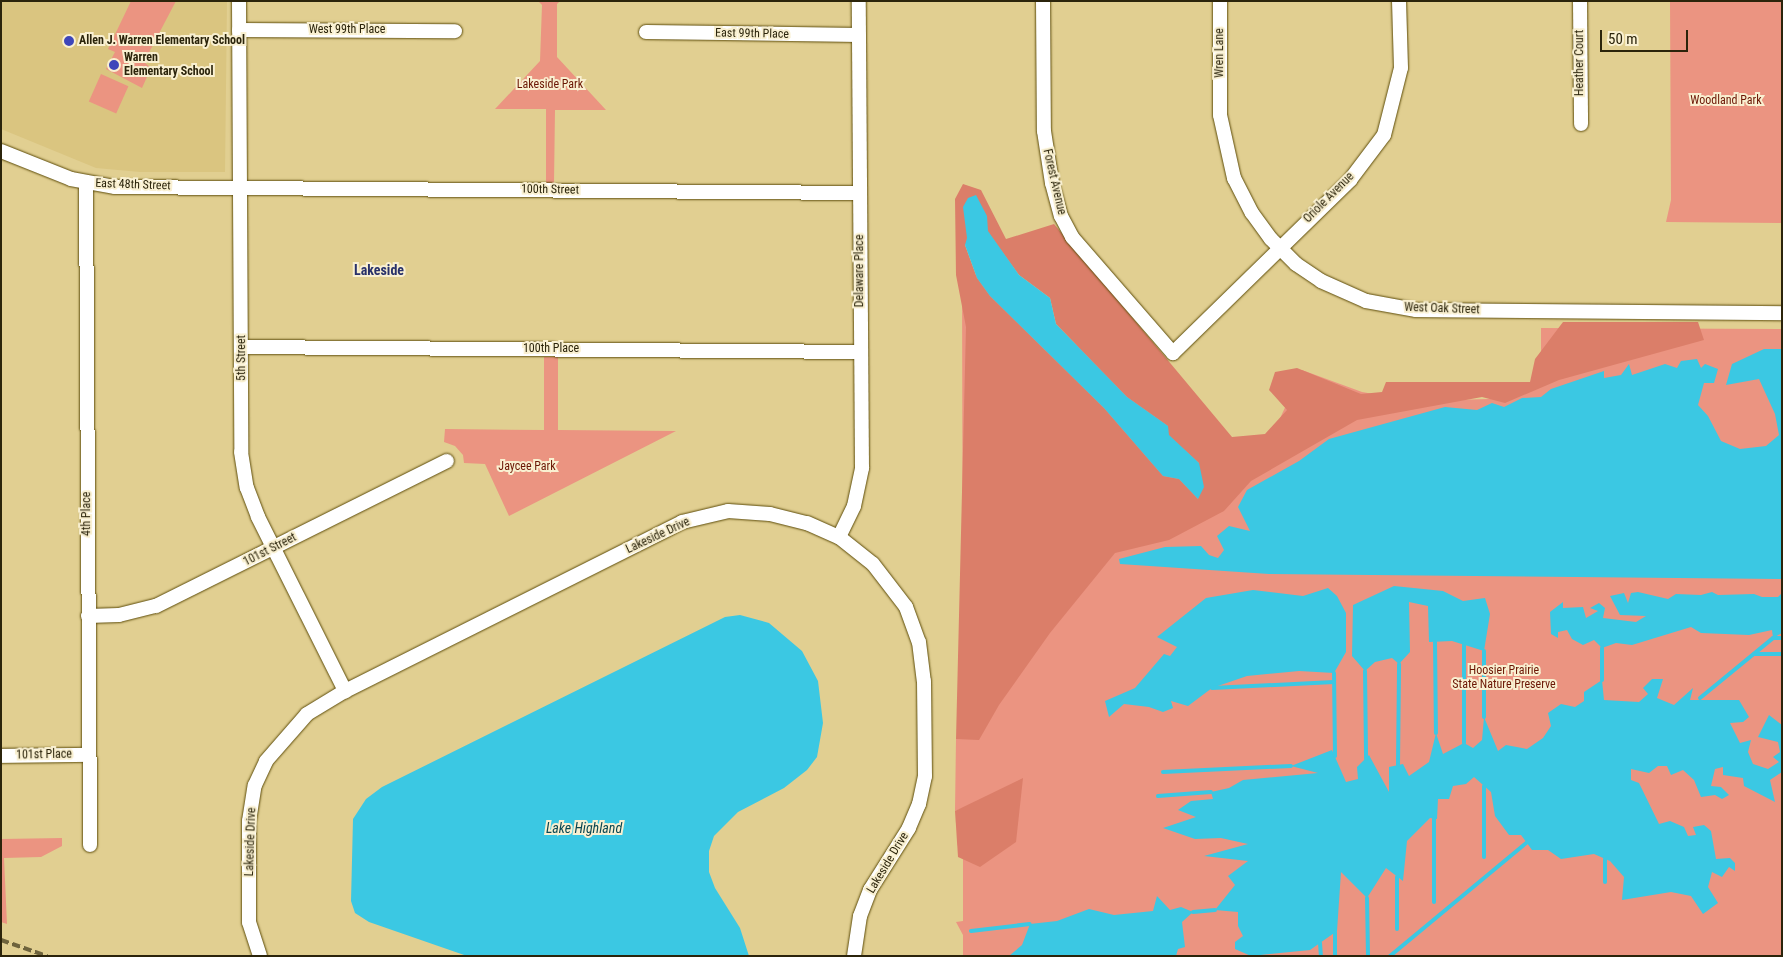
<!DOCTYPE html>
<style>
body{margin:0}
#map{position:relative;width:1783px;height:957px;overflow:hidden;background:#e1cf91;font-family:"Roboto Condensed",sans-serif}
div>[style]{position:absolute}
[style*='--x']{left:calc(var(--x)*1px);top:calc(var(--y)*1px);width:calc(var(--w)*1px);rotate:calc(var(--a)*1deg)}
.built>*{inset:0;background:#dac580}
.green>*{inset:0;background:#eb9481;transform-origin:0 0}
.forest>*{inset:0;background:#db7e69}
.water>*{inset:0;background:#3bc8e3}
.stream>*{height:4px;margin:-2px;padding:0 2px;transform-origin:2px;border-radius:2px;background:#3bc8e3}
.roads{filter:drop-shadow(0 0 1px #5d4c0a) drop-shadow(0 0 1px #5d4c0a)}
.street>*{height:14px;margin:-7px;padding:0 7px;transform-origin:7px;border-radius:7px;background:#fff}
.rail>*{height:4px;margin-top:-2px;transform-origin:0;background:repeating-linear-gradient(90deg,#6e633c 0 8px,transparent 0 12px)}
.dots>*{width:14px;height:14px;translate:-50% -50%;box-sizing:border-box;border:2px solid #f9f0d1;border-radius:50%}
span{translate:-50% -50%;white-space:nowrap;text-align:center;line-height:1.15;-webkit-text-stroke:4px #f9f0d1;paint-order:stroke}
.street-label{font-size:12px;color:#2b240b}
.poi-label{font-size:12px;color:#2b240b;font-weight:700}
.left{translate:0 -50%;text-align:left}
.park-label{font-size:12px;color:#6b1604}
.neighbourhood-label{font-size:14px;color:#28316a;font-weight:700}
.water-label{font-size:14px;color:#084651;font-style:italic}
.frame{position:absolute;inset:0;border:2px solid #2b240b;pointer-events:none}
.scale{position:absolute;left:1600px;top:30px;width:88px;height:22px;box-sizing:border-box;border:2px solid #2b240b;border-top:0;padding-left:6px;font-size:15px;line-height:18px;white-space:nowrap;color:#2b240b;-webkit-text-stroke:4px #f9f0d1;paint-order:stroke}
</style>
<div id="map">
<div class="built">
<i style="clip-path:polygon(1px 1px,227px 1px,225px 172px,140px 172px,96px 168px,1px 129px)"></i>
</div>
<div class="green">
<i style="clip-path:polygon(131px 1px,176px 1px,144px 62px,151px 68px,142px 88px,106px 69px,115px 52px,108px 49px)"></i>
<i style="clip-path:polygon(538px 1px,560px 1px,557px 4px,557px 57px,606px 110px,555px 110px,554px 183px,546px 183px,546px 109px,495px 109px,540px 61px,542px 5px)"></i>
<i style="clip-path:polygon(1670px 1px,1782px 1px,1782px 223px,1666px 222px,1671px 200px)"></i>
<i style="left:101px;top:74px;width:30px;height:30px;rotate:24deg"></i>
<i style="clip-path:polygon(962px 266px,1257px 469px,1302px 370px,1362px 392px,1414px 401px,1489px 399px,1541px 383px,1541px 328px,1782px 329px,1782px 956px,963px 956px,963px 935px,956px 922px,963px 921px,963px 808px,955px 811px,956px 739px,963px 739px)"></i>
<i style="clip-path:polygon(544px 357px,558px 357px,558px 430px,676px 431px,509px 516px,485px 464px,464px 463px,463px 455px,455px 446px,444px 442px,445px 429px,544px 430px)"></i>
<i style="clip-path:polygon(62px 838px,62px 846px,41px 857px,4px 858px,7px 924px,1px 922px,1px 839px)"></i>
</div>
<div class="forest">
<i style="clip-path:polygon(evenodd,963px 184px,981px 190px,1006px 239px,1054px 224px,1232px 437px,1265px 434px,1287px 410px,1269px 390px,1275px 372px,1297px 368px,1361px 394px,1382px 392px,1386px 382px,1530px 382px,1535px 359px,1563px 322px,1698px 322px,1704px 340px,1559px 380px,1505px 403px,1482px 397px,1357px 420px,1251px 481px,1224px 511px,1169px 540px,1115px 553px,1050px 633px,999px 705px,979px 740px,956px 739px,966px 327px,956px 275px,955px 199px,963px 184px,987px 216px,987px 231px,1019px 275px,1050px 298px,1056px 324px,1127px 397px,1168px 426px,1168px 435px,1199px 463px,1198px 499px,1179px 479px,1163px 476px,1104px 408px,990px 296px,977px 278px,965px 245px,987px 216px)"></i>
<i style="clip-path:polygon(1023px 778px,1016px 842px,980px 867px,958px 857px,955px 811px)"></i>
</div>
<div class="water">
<i style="clip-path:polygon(976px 195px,987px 216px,988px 231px,1019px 275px,1050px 298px,1056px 324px,1127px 397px,1168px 426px,1169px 435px,1199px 463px,1204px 487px,1198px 499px,1179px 479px,1163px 476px,1104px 408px,990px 296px,977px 278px,965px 245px,967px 238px,963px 207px,968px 198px)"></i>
<i style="clip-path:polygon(1764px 349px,1782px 349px,1782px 579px,1269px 574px,1120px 564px,1119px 559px,1165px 547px,1201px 546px,1209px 555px,1218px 558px,1224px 550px,1217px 536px,1229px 526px,1250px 531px,1238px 507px,1247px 490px,1299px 461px,1329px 439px,1445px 407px,1477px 410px,1492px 403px,1504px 407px,1522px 398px,1541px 397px,1551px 389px,1604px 371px,1604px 378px,1621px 375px,1629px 364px,1632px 375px,1665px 364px,1677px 368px,1681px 361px,1697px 359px,1701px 368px,1705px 364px,1718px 369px,1714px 383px,1704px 383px,1698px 405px,1708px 416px,1721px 441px,1740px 449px,1766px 446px,1779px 435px,1775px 414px,1759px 379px,1726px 385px,1732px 364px)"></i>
<i style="clip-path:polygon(1394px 586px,1443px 591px,1463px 601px,1485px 598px,1490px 614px,1484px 651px,1452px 641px,1429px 642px,1428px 606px,1409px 602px,1410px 652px,1399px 664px,1392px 658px,1375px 662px,1365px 671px,1352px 656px,1353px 605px)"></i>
<i style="clip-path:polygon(1328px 588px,1337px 596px,1346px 613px,1346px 652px,1334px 673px,1299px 671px,1247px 676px,1212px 688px,1188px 706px,1171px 701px,1173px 708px,1163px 712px,1149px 707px,1124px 704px,1109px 717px,1105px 701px,1135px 688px,1164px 654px,1170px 656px,1177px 647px,1157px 637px,1206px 598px,1253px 590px,1303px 596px)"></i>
<i style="clip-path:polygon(1638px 592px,1668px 599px,1676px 594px,1701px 595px,1712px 592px,1718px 595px,1754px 594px,1762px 597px,1778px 597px,1782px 593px,1782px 633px,1773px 638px,1772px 630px,1749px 635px,1701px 633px,1691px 627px,1632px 645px,1616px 643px,1602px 648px,1594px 640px,1583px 645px,1572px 639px,1567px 630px,1558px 632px,1558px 638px,1551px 634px,1550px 612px,1563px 602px,1563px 608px,1583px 607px,1586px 618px,1598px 611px,1590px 608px,1599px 603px,1605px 608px,1603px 618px,1636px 622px,1646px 616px,1620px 615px,1610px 596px,1624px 593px,1628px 603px,1631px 593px)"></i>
<i style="clip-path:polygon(740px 615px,769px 623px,802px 651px,818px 681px,823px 723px,817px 757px,807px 770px,784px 788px,738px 812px,714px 836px,709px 851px,709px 872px,715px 888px,740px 928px,749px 956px,467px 956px,369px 922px,355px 913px,351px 901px,353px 819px,366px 799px,382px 787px,725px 617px)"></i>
<i style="clip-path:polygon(1652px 679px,1663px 679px,1657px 698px,1674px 705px,1693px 688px,1690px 700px,1739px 700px,1749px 717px,1743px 722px,1730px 723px,1740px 743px,1751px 740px,1748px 752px,1753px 764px,1768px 769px,1779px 762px,1773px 757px,1780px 752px,1778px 742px,1758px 737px,1769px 715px,1782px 725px,1782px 772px,1770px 780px,1775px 802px,1744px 786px,1743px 778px,1723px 775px,1723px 767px,1715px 769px,1711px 786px,1721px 787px,1729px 795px,1722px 799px,1715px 795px,1701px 797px,1694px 780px,1683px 770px,1671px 775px,1667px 766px,1658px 766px,1649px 773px,1631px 769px,1631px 780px,1639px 783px,1659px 824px,1670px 821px,1684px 827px,1688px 836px,1696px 835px,1693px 827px,1704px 825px,1711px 831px,1716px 859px,1730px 858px,1735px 863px,1735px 871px,1729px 867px,1722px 877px,1712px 872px,1708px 887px,1718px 903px,1703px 914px,1691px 896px,1671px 892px,1622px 900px,1624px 877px,1610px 861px,1594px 854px,1561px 859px,1548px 850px,1532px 850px,1521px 835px,1509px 835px,1495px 816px,1491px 792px,1474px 777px,1466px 784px,1453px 786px,1449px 799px,1438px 799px,1437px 819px,1430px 818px,1407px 841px,1403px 881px,1386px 868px,1367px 898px,1341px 872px,1337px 931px,1310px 950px,1251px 956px,1235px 949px,1235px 942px,1243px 936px,1238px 926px,1238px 912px,1215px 910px,1235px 885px,1228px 876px,1248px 861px,1204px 856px,1248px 844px,1221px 838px,1195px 839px,1163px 828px,1196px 817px,1178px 810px,1191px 801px,1213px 799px,1211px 792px,1229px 788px,1243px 780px,1318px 773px,1291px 766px,1332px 750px,1346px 782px,1358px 779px,1357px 767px,1369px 755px,1389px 792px,1389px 767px,1403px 764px,1409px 776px,1429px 762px,1436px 733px,1443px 754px,1464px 743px,1473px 748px,1482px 740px,1484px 717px,1498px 751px,1506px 745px,1527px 749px,1543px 738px,1551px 726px,1548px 713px,1561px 704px,1575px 707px,1584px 701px,1584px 692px,1602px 680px,1604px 700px,1639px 702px,1648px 694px,1643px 688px)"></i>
<i style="clip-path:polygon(1157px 896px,1170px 910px,1181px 907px,1193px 912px,1182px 922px,1185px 947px,1178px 949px,1176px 956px,1009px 956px,1022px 945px,1030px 924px,1057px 921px,1089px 909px,1114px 915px,1153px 911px)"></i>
</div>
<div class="stream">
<i style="--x:1435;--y:642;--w:91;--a:89.4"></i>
<i style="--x:1464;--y:644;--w:99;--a:90"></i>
<i style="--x:1602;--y:648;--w:32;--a:90"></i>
<i style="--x:1754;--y:654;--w:28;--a:0"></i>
<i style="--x:1365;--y:671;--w:88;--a:89.3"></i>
<i style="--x:1334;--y:673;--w:83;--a:89.3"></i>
<i style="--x:1212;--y:688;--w:122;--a:-2.8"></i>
<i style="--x:1700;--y:698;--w:94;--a:-39.4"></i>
<i style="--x:1773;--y:638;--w:9;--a:0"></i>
<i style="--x:1484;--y:717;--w:66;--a:-90"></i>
<i style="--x:1398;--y:765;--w:101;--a:-89.4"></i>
<i style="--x:1163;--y:772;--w:128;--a:-2.7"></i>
<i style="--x:1158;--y:796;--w:53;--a:-4.3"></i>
<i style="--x:1434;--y:819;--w:83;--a:90"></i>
<i style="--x:1484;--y:857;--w:71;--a:-90"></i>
<i style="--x:1605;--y:859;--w:23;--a:90"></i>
<i style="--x:1367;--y:898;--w:58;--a:89"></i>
<i style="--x:1193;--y:912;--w:22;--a:-5"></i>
<i style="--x:1397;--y:929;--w:52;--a:-90"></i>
<i style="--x:971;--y:931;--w:59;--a:-6.8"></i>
<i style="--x:1335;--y:932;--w:24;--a:90"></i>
<i style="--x:1320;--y:943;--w:13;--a:86"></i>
<i style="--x:1390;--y:956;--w:177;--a:-39.7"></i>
</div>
<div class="roads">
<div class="street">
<i style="--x:239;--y:1;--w:451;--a:89.7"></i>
<i style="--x:241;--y:452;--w:36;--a:81"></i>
<i style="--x:247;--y:488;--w:31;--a:69"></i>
<i style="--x:258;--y:517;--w:195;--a:63.4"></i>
<i style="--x:1043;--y:1;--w:130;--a:89.6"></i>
<i style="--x:1044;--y:131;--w:53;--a:81.3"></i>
<i style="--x:1052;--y:183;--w:34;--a:75"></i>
<i style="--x:1061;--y:216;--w:24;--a:62"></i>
<i style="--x:1072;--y:237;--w:154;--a:49"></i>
<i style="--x:1173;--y:353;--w:248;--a:-44.3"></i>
<i style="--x:1350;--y:180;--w:56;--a:-52.9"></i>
<i style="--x:1384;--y:135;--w:69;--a:-75.8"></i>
<i style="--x:1401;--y:68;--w:67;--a:-91.7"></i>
<i style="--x:1220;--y:1;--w:114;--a:90"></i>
<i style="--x:1220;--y:115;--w:65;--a:77.5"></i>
<i style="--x:1234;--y:178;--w:39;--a:63"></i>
<i style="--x:1252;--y:213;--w:32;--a:54"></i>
<i style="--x:1271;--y:239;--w:35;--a:45"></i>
<i style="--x:1296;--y:264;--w:30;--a:34"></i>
<i style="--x:1321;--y:281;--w:49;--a:24"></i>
<i style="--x:1366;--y:301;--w:51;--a:10.2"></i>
<i style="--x:1416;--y:310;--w:366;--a:0.5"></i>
<i style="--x:1580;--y:1;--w:123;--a:89.5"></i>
<i style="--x:239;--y:30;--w:216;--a:0.3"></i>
<i style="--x:646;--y:32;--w:213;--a:0.8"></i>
<i style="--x:1;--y:151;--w:75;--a:21.8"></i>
<i style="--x:71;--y:179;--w:45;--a:10.3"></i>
<i style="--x:115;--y:187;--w:745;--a:0.46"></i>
<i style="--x:86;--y:183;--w:662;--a:89.65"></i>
<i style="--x:242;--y:347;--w:618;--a:0.46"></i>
<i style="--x:839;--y:537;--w:34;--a:-64"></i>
<i style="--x:854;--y:506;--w:39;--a:-78"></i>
<i style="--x:862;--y:468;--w:467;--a:-90.4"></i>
<i style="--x:88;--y:616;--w:31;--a:-2"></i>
<i style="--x:119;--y:615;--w:38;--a:-14"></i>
<i style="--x:156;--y:606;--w:325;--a:-26.5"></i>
<i style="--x:1;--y:756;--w:87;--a:-0.7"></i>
<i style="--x:260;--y:956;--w:36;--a:-108"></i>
<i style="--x:249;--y:922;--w:101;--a:-90"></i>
<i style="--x:249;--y:821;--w:36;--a:-81"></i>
<i style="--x:255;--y:785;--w:26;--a:-65"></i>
<i style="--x:266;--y:761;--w:62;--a:-48.9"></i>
<i style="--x:307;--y:714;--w:44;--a:-31.2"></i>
<i style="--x:345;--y:691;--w:377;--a:-26.6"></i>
<i style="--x:682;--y:522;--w:47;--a:-13.4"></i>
<i style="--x:728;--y:511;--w:42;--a:4.1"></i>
<i style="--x:770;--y:514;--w:38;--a:14"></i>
<i style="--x:807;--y:523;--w:35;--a:24"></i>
<i style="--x:839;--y:537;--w:43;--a:38.5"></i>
<i style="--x:873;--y:564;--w:54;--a:52.5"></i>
<i style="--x:906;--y:607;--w:37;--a:70"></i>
<i style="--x:919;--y:642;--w:39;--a:83"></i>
<i style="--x:924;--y:681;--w:95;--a:89.4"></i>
<i style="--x:925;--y:776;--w:29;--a:102"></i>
<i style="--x:919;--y:804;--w:26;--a:113"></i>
<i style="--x:909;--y:828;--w:73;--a:122.2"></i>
<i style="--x:870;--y:890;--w:28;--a:111"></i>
<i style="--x:860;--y:916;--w:40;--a:98.5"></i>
</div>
</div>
<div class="rail">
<i style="--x:1;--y:940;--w:49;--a:19.2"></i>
</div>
<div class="dots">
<i style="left:69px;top:41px;background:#3d46ba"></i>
<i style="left:114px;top:65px;background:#3d46ba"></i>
</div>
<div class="street-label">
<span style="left:347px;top:30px">West 99th Place</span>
<span style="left:752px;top:34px;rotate:1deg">East 99th Place</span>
<span style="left:1220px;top:53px;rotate:-90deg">Wren Lane</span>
<span style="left:1580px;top:63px;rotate:-90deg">Heather Court</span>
<span style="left:1054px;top:182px;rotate:77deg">Forest Avenue</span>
<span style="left:133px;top:185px;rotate:2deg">East 48th Street</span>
<span style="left:550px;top:190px;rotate:1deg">100th Street</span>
<span style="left:1329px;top:198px;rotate:-45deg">Oriole Avenue</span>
<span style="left:860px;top:271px;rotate:-90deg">Delaware Place</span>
<span style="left:1442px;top:309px;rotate:2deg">West Oak Street</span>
<span style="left:551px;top:349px">100th Place</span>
<span style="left:242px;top:358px;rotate:-90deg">5th Street</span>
<span style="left:87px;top:514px;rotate:-90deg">4th Place</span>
<span style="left:658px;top:536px;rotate:-25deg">Lakeside Drive</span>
<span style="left:270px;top:550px;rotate:-27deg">101st Street</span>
<span style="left:44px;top:755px;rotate:-1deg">101st Place</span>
<span style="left:251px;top:842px;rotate:-88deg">Lakeside Drive</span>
<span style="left:888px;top:863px;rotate:-59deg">Lakeside Drive</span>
</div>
<div class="poi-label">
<span class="left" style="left:79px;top:41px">Allen J. Warren Elementary School</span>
<span class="left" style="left:124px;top:65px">Warren<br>Elementary School</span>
</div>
<div class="park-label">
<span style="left:550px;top:85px">Lakeside Park</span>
<span style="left:1726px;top:101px">Woodland Park</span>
<span style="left:527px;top:467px">Jaycee Park</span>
<span style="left:1504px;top:678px">Hoosier Prairie<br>State Nature Preserve</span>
</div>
<div class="neighbourhood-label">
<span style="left:379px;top:270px">Lakeside</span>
</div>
<div class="water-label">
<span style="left:584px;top:828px">Lake Highland</span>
</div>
<div class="frame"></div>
<div class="scale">50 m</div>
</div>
